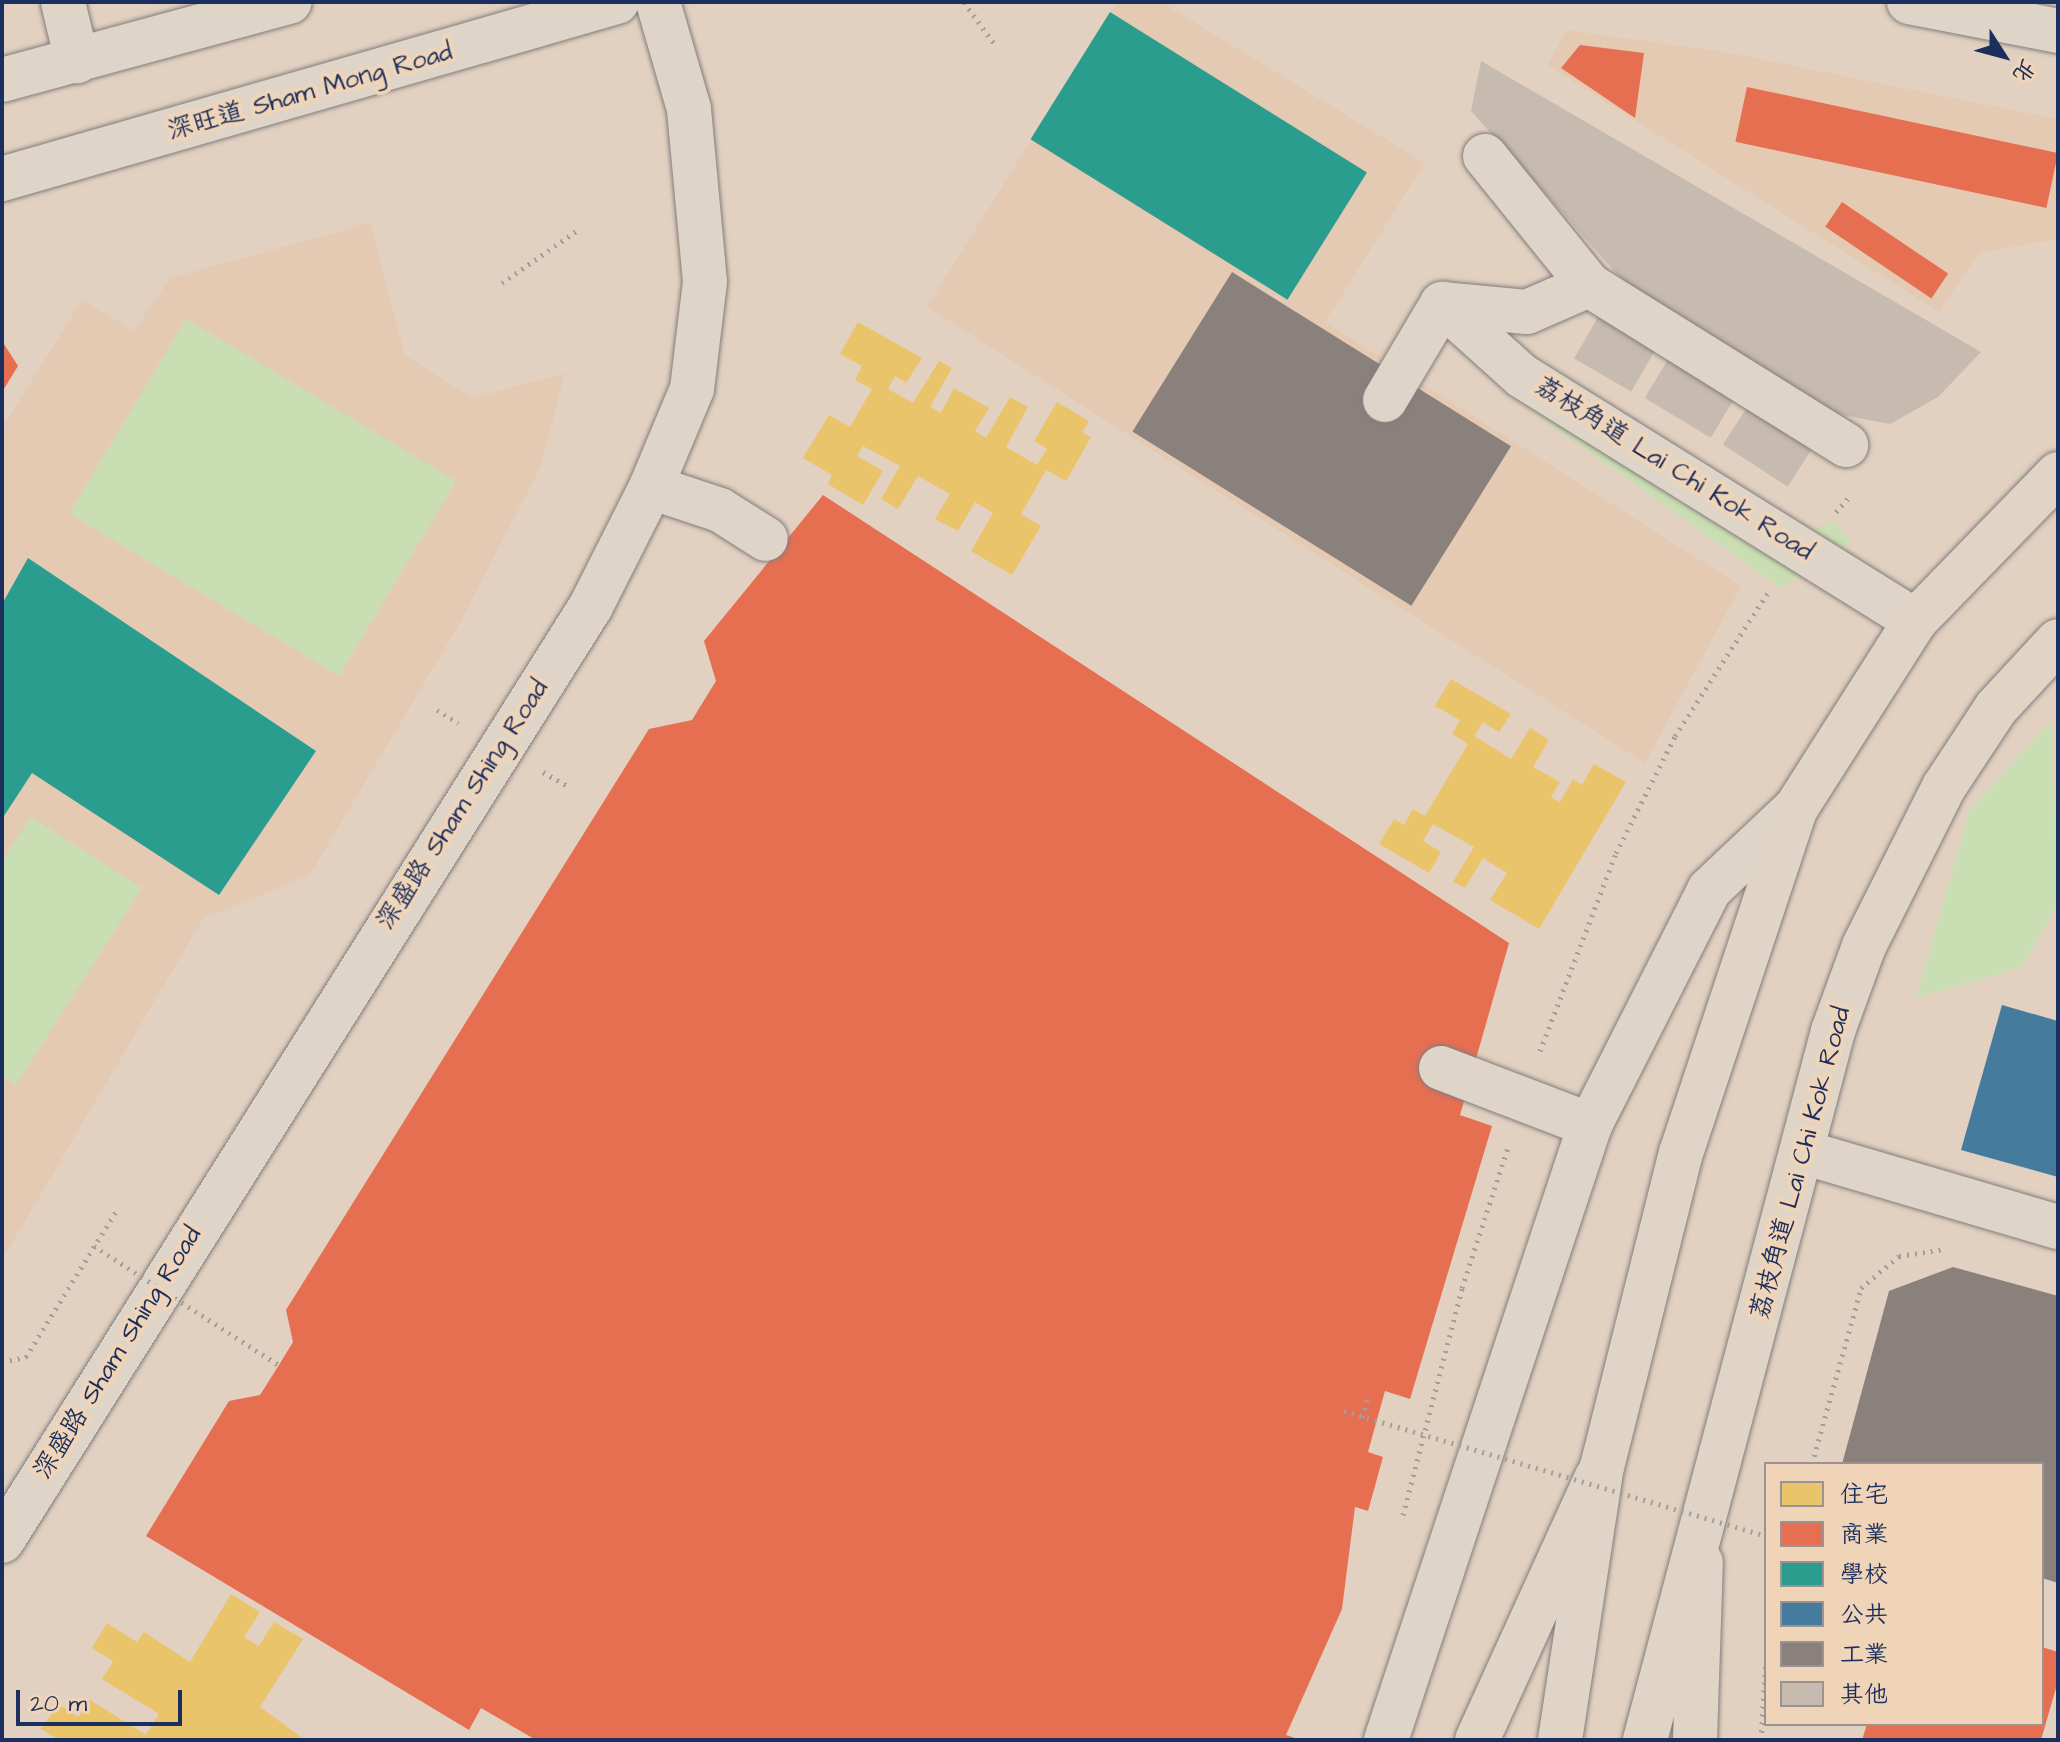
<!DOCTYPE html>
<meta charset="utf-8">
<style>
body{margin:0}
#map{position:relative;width:2060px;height:1742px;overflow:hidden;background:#e2d1c0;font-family:"Architects Daughter","LXGW WenKai TC",sans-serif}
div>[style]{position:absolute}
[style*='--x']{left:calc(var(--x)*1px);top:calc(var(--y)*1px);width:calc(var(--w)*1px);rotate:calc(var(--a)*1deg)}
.built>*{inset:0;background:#e4cab3}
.green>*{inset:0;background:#cadeb3;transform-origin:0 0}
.homes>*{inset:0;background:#e9c46a}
.shops>*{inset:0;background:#e76f51;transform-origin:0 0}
.schools>*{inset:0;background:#2a9d8f;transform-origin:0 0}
.public>*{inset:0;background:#457b9d}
.industry>*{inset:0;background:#8a817c;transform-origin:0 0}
.building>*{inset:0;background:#c7baaf;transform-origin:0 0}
.path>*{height:5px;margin-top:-2.5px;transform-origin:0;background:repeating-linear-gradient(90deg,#a39e9b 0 2px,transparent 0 8px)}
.roads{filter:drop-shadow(0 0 2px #817d7e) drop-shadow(0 0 2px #817d7e)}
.minor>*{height:44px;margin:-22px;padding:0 22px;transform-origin:22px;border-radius:22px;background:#ded4c8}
.major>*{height:44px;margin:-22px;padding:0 22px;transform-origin:22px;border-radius:22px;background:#dfd4c6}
.highway>*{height:44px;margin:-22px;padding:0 22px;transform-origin:22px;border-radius:22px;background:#dfd4c6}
.path-bridge>*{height:5px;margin-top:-2.5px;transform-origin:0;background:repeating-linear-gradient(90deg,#a39e9b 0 2px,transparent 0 8px)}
span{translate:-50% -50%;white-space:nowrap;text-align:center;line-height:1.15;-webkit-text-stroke:8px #f0d4b7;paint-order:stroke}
.street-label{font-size:26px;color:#1b2f5e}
.frame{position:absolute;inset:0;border:4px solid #1b2f5e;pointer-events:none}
.legend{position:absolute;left:1764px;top:1462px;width:280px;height:264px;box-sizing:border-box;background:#f0d4b7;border:2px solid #9b9293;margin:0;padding:10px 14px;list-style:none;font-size:24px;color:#1b2f5e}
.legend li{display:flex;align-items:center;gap:16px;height:40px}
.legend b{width:40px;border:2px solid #9b9293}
.north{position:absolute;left:1964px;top:16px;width:80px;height:80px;-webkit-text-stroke:6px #f0d4b7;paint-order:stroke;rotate:126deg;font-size:22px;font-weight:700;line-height:32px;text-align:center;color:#1b2f5e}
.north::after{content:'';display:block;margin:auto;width:28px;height:36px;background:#1b2f5e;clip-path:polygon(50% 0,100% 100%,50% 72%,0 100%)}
.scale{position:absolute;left:16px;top:1690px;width:166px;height:36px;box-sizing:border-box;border:4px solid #1b2f5e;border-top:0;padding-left:10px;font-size:24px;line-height:28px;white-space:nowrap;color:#1b2f5e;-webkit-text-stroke:6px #f0d4b7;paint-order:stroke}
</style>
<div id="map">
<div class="built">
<i style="clip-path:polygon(1117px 2px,1161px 2px,1425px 163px,1325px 322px,1741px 586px,1645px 763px,927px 307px)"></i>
<i style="clip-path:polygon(1567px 30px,1725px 52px,2058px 119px,2058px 239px,1979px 253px,1939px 312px,1547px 65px)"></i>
<i style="clip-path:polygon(370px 223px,405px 355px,473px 398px,565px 373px,541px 466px,461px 621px,310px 875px,203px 919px,2px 1260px,2px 428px,82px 300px,134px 331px,170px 278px)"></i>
</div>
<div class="green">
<i style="left:186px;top:319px;width:315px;height:227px;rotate:31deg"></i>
<i style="clip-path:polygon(1521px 403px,1613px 451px,1755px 550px,1835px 521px,1850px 543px,1781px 588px)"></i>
<i style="clip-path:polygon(2052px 720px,2058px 902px,2023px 967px,1916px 998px,1969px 811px)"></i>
<i style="clip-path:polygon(31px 817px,142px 888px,16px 1085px,2px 1076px,2px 861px)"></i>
</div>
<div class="homes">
<i style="clip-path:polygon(858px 322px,922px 358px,906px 383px,895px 376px,888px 389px,913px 403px,939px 361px,952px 368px,930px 407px,941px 413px,954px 388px,989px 408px,975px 431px,986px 438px,1010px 397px,1028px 407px,1006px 447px,1037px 465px,1047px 449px,1034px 441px,1057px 402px,1089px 421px,1082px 432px,1091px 437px,1066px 481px,1046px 470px,1021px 514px,1041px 526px,1012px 575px,971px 551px,993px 513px,975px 502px,958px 531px,935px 519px,950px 494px,918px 476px,898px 509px,881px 499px,900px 466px,863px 446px,857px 456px,883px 471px,863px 505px,828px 484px,832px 475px,803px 458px,829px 415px,850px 427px,872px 389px,855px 380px,862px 366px,840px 354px)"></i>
<i style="clip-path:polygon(1451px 679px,1511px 714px,1499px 732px,1483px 722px,1474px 736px,1511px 759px,1530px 728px,1549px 740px,1533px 767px,1560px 782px,1551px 797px,1560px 802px,1573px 779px,1582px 785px,1594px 764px,1626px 782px,1539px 929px,1490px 900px,1507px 873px,1483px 858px,1465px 888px,1453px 882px,1474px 847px,1433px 824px,1423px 841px,1441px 852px,1429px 873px,1379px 844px,1394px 819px,1404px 825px,1413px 809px,1425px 816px,1468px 744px,1452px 734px,1460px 720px,1435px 706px)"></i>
<i style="clip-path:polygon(905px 726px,915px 777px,887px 784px,890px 798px,922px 818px,929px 808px,961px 828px,933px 872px,875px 836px,857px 840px,861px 860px,716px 891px,712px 872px,700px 875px,663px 935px,623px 911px,644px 877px,632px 870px,654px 835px,645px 828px,660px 805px,674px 814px,693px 785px,689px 764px,834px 732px,839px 752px,865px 747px,863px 736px)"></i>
<i style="clip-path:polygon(1095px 797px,1142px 815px,1100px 880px,1149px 912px,1192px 846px,1227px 882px,1192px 918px,1210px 930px,1201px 944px,1220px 957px,1215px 965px,1237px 978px,1219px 1007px,1229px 1014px,1207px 1047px,1121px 992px,1101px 1024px,1081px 1012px,1074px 1022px,1026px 991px,1033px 981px,1017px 971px,1038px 939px,953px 883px,974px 850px,984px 857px,1003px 828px,1024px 842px,1029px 835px,1049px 847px,1058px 832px,1076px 845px)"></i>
<i style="clip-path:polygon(597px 909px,697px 972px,672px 1012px,639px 992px,542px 1151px,573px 1171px,549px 1211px,449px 1150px,476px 1105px,465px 1099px,560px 948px,569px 953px)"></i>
<i style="clip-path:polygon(1253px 1012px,1285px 1033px,1278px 1042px,1310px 1064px,1324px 1061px,1318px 1033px,1369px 1021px,1378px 1063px,1366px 1065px,1372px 1092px,1393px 1087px,1425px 1232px,1404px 1237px,1410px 1264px,1421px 1261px,1430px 1303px,1378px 1314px,1372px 1286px,1359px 1289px,1339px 1321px,1349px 1327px,1328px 1360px,1284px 1333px,1320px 1274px,1317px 1256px,1297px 1260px,1265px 1115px,1285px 1111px,1281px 1093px,1224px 1055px)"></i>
<i style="clip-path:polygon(463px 1170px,504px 1194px,468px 1254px,470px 1267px,490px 1262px,528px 1405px,508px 1410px,513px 1428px,572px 1463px,546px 1509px,512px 1489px,519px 1479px,486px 1459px,472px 1462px,479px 1491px,429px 1505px,418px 1463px,429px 1460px,422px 1434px,402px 1440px,364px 1296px,384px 1290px,383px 1273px,361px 1259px,387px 1218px,393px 1222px,412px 1192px,440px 1209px)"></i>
<i style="clip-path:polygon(1198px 1252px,1244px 1281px,1220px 1320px,1317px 1380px,1164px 1627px,1257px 1684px,1225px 1735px,1132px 1678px,1124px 1691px,1024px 1629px,1091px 1519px,1082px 1485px,1102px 1449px,1136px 1439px,1204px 1330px,1165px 1305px)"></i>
<i style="clip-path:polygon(571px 1472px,658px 1526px,678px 1494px,695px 1504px,701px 1493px,749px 1524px,743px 1534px,762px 1546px,742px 1580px,828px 1634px,807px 1667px,797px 1661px,778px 1689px,757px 1676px,751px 1683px,732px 1672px,723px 1686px,704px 1674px,693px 1692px,701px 1697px,686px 1721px,639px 1704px,681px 1638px,631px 1606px,590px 1672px,569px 1659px,575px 1651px,554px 1638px,588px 1601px,570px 1588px,579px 1574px,560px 1562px,565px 1555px,543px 1540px,561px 1511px,550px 1505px)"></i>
<i style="clip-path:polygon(231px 1594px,260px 1612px,244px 1637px,259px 1646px,274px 1622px,303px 1639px,260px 1707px,305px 1740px,59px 1740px,41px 1729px,58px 1704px,78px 1717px,90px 1700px,146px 1735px,159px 1714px,102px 1679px,113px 1661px,92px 1648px,107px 1623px,137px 1642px,144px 1632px,190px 1662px)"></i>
<i style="clip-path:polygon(831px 1635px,918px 1691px,938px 1657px,954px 1667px,961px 1658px,1009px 1688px,1002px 1698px,1022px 1711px,1002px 1740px,838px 1740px,820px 1726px,824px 1718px,801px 1704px,820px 1675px,810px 1669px)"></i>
</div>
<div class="shops">
<i style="clip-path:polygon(1580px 45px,1644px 53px,1635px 118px,1561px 68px)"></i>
<i style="left:1747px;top:87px;width:318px;height:56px;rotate:12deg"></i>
<i style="left:1842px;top:202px;width:128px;height:30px;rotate:34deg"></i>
<i style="clip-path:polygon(2px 341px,18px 366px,2px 392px)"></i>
<i style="clip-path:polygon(823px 495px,1509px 943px,1460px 1115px,1492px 1126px,1410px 1399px,1385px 1391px,1368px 1452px,1383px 1457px,1368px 1511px,1355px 1507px,1342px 1609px,1286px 1735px,1301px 1740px,536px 1740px,481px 1708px,469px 1730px,146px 1536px,229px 1401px,260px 1395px,279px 1365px,293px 1342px,286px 1310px,649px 729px,692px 720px,716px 681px,704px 641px)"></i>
<i style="clip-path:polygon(2042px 1647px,2058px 1652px,2058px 1681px,2041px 1740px,1862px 1740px,1867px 1724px,2042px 1724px)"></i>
</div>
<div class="schools">
<i style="left:1110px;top:12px;width:303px;height:150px;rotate:32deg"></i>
<i style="clip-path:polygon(28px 558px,316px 751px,219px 895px,32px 773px,2px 819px,2px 604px)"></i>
</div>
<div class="public">
<i style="clip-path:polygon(2002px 1005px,2058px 1021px,2058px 1177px,1961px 1150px)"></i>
</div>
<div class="industry">
<i style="left:1232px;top:272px;width:329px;height:188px;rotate:32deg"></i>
<i style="clip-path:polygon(1953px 1267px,2058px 1296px,2058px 1583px,2042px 1578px,2042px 1464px,1842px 1464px,1889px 1291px)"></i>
</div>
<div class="building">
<i style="clip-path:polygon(1481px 61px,1981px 352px,1938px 397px,1890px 424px,1811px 409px,1662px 324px,1471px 111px)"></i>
<i style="left:1598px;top:317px;width:66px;height:48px;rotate:30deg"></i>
<i style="left:1670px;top:356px;width:77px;height:49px;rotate:31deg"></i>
<i style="left:1748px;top:406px;width:77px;height:46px;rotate:33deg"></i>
</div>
<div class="path">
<i style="--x:964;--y:2;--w:53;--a:54.2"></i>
<i style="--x:502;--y:283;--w:94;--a:-35"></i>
<i style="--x:1836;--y:512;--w:23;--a:-49"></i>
<i style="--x:437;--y:710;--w:25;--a:32"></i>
<i style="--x:543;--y:772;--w:28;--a:30"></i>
<i style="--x:1540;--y:1051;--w:212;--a:-69"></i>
<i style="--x:1616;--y:853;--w:131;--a:-63.2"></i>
<i style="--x:1675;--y:736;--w:175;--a:-57.1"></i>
<i style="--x:2;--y:1362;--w:25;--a:-12"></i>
<i style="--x:26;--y:1357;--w:175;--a:-58.3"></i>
<i style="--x:1362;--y:1417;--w:24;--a:-73"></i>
<i style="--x:1812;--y:1464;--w:183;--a:-74.4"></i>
<i style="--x:1861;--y:1288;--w:50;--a:-40.1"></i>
<i style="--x:1899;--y:1256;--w:47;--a:-8.7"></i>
<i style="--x:1403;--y:1515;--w:235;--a:-75.4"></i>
<i style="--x:1462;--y:1288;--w:148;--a:-71.9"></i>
<i style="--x:1761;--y:1740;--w:79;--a:-86.4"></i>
</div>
<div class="roads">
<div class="minor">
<i style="--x:63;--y:2;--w:61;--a:76.7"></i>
<i style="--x:1909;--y:2;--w:152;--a:11"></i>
<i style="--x:2;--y:80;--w:298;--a:-15.2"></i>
<i style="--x:1485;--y:156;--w:166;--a:51.1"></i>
<i style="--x:1589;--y:285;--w:303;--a:31.9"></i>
<i style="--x:2;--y:179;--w:640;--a:-16.06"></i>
<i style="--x:1442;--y:304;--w:108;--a:42"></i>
<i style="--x:1522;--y:376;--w:463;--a:31.9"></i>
<i style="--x:1442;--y:304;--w:85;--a:5.4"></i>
<i style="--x:1527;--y:312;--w:68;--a:-23.5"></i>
<i style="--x:1385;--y:400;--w:112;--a:-59.3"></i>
<i style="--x:651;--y:487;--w:73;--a:18.4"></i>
<i style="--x:720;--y:510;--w:54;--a:32.2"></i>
<i style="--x:1441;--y:1068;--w:160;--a:20.9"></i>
<i style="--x:1803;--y:1152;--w:266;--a:16.4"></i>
<i style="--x:2;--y:1541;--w:1105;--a:-57.79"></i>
<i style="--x:591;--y:606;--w:133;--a:-63.2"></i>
<i style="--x:651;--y:487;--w:106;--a:-67.3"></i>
<i style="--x:692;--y:389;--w:108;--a:-83.1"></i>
<i style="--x:705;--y:282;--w:174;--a:-95.3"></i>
<i style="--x:689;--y:109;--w:111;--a:-106.2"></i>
<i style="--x:1386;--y:1740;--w:648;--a:-71.65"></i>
<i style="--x:1590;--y:1125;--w:263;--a:-63.1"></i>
<i style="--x:1709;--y:890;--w:120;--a:-43.3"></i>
</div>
<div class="major">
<i style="--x:1477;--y:1740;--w:289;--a:-65.5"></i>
<i style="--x:1695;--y:1740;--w:178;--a:-88.1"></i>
</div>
<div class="highway">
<i style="--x:1560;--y:1740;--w:276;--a:-81.3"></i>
<i style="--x:1602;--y:1467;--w:324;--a:-75.9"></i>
<i style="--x:1681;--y:1153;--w:364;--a:-71.6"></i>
<i style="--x:1796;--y:808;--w:222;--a:-57.5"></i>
<i style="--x:1915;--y:621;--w:205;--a:-45.8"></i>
<i style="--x:1645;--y:1740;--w:734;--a:-75.15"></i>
<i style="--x:1833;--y:1031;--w:90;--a:-70"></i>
<i style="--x:1864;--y:946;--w:178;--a:-63.3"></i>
<i style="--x:1944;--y:787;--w:95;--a:-56.6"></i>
<i style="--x:1996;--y:708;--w:91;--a:-47.2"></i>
</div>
</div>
<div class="path-bridge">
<i style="--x:94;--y:1246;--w:220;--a:32.8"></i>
<i style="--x:1344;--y:1411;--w:440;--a:16.5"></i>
</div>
<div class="street-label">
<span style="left:310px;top:92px;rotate:-16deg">深旺道 Sham Mong Road</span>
<span style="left:1674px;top:469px;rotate:32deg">荔枝角道 Lai Chi Kok Road</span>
<span style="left:463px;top:805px;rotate:-57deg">深盛路 Sham Shing Road</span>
<span style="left:1801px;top:1163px;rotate:-75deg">荔枝角道 Lai Chi Kok Road</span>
<span style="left:118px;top:1353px;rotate:-58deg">深盛路 Sham Shing Road</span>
</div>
<div class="frame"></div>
<ul class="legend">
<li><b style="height:22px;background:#e9c46a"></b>住宅</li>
<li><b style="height:22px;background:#e76f51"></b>商業</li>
<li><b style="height:22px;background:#2a9d8f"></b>學校</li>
<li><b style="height:22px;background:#457b9d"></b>公共</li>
<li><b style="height:22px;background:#8a817c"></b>工業</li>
<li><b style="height:22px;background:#c7baaf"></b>其他</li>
</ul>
<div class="north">北</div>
<div class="scale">20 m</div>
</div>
